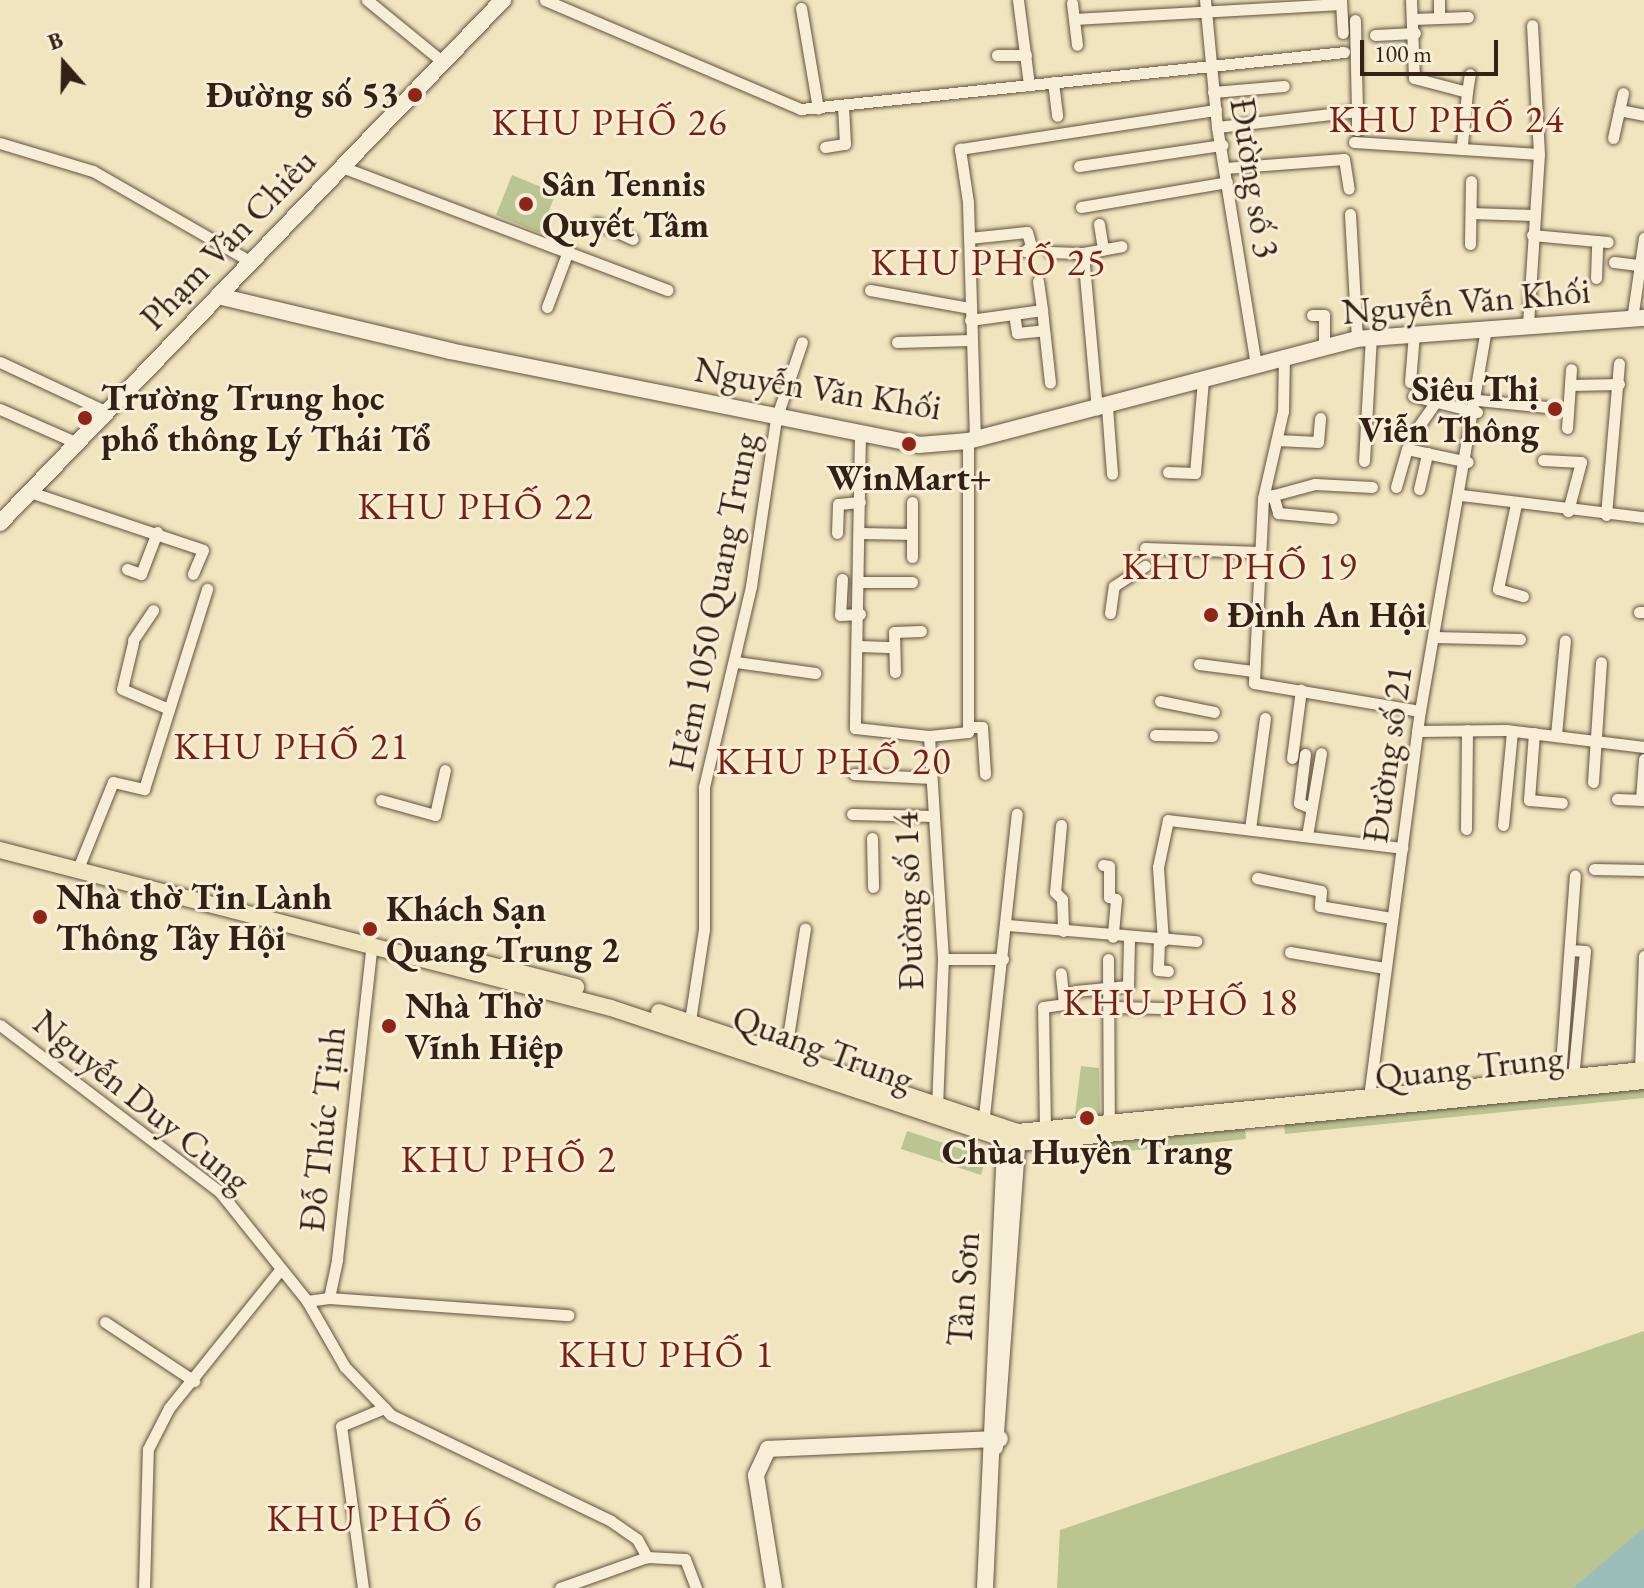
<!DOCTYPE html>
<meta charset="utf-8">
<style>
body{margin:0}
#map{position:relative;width:1644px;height:1588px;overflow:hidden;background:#f1e5c0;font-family:"EB Garamond",serif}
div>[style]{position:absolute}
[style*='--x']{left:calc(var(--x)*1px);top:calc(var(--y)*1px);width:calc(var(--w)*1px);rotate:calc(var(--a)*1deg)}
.green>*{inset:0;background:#bac592}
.water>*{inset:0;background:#9bbeb8}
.roads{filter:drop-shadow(0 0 2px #62523f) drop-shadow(0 0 2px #62523f)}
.street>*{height:11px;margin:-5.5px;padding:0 5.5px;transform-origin:5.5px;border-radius:5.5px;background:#f6eed6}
.secondary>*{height:16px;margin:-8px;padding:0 8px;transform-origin:8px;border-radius:8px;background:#f6eed6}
.primary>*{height:16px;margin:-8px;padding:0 8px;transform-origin:8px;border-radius:8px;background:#f1e5c0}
.dots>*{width:22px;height:22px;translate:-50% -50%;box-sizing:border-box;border:4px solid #f6eed6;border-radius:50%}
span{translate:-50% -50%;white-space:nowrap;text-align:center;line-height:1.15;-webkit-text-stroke:6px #f6eed6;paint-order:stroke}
.poi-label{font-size:36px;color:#322114;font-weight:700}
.right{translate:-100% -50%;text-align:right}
.left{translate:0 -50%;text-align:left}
.street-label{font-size:36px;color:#322114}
.neighbourhood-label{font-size:38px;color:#7a1f14;letter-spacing:2px}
.north{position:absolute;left:24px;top:24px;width:80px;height:80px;-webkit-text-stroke:6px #f6eed6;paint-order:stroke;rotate:340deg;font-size:22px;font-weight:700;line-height:32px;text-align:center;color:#322114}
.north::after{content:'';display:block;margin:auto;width:28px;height:36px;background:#322114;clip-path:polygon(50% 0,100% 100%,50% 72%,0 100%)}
.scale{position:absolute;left:1360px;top:40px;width:138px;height:36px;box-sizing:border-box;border:4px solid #322114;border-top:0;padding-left:10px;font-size:24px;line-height:28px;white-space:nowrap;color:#322114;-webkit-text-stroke:6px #f6eed6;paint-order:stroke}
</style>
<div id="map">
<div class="green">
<div style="clip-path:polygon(512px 175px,556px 193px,540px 233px,496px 215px)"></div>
<div style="clip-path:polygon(1081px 1066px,1099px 1068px,1100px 1115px,1075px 1114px)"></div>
<div style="clip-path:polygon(1644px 1086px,1644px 1098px,1285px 1134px,1284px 1122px)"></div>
<div style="clip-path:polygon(1245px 1127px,1246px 1139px,1049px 1159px,1048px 1146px)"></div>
<div style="clip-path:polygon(907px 1131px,986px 1157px,981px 1175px,901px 1149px)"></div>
<div style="clip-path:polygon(1644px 1331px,1644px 1588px,1057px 1588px,1060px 1530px)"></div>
</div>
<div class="water">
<div style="clip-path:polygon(1644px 1528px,1644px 1588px,1573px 1588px,1591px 1573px)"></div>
</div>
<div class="roads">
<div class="street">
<div style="--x:367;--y:0;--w:98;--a:39.2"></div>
<div style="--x:545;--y:0;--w:278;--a:23.1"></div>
<div style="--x:801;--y:109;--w:546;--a:-5.99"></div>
<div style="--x:1018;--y:0;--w:86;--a:82.6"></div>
<div style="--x:1205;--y:0;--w:128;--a:84.6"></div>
<div style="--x:1217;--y:127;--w:240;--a:80.7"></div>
<div style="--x:1341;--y:0;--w:33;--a:87"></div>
<div style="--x:1411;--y:0;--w:78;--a:87.8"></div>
<div style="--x:1414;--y:78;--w:55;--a:14.8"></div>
<div style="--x:1467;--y:92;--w:52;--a:95.5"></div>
<div style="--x:1439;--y:0;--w:18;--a:90"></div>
<div style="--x:1072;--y:3;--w:42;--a:83.2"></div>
<div style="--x:801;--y:8;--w:102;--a:80.4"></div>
<div style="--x:1074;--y:19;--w:267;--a:-3.2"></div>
<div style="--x:1413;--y:19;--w:55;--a:-2.1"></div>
<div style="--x:1375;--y:35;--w:40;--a:-2.9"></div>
<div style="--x:997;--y:55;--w:29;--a:0"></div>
<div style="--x:1053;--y:82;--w:34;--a:83"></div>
<div style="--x:1213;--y:92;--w:71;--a:-4.8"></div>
<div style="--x:1467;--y:92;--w:18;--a:-81"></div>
<div style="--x:1619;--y:110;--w:25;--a:11"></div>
<div style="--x:1217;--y:127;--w:141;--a:-6.5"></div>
<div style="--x:1357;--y:111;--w:91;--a:-91.3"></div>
<div style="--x:1357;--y:130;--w:19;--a:-90"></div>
<div style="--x:1613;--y:138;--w:46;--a:-77.5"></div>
<div style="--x:1354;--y:142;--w:185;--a:3.7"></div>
<div style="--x:0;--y:143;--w:97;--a:16.8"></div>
<div style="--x:93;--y:171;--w:182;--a:29.9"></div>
<div style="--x:825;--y:147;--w:20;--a:-9"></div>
<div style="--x:845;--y:144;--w:36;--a:-93"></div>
<div style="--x:1079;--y:166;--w:145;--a:-8.4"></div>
<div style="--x:342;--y:167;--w:348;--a:20.7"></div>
<div style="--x:1225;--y:168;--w:119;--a:-4.3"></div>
<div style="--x:1344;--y:159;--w:30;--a:81"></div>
<div style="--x:1081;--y:207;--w:148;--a:-9.7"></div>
<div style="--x:1471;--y:213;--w:62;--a:1.8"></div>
<div style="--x:1350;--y:214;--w:125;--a:86.8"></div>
<div style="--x:597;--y:223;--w:39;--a:24"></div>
<div style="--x:1099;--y:224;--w:26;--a:81"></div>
<div style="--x:1532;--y:235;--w:76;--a:5.3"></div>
<div style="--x:969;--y:238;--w:58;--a:-5.9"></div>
<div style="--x:1027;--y:232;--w:15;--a:74"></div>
<div style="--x:1031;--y:246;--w:8;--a:140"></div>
<div style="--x:1470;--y:244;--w:63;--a:-89.1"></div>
<div style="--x:1050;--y:252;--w:33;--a:2"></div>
<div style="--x:1083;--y:253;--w:157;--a:84.9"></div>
<div style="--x:1083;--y:253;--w:39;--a:-10"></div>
<div style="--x:1614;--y:262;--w:26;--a:7"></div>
<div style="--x:1596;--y:278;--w:37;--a:-88"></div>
<div style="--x:1038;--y:281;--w:29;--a:82"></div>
<div style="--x:870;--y:290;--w:102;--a:10.2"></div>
<div style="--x:547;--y:307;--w:60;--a:-69.4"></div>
<div style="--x:1014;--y:314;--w:19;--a:81"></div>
<div style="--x:1017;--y:333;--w:27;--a:-6"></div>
<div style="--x:1312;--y:315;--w:12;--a:0"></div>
<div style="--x:1324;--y:315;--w:31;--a:90"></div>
<div style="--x:1632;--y:319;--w:82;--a:-81.6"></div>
<div style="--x:970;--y:320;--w:73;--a:-7.9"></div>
<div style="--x:1042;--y:310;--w:73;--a:83.7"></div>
<div style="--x:1528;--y:324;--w:170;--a:-86.3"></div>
<div style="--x:1539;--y:154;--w:129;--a:-93.1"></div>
<div style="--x:897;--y:342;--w:74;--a:-1.5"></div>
<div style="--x:1284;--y:355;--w:56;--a:91"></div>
<div style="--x:1283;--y:411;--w:89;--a:102.9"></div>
<div style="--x:1263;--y:498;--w:185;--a:92.8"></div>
<div style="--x:1254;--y:683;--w:168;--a:9.6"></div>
<div style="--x:0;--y:362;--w:118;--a:25"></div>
<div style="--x:1410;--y:382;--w:49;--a:-85.3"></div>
<div style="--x:1570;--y:385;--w:49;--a:-1.2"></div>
<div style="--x:1413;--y:396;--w:66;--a:14"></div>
<div style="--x:1478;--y:400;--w:69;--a:5.8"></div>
<div style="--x:1107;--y:407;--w:67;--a:85.7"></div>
<div style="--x:0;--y:409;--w:84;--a:23.8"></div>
<div style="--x:1567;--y:428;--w:59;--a:-86.1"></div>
<div style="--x:1416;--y:430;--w:35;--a:-55"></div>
<div style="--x:860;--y:433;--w:295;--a:91"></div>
<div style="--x:855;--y:728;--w:74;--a:6.2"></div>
<div style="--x:975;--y:439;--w:237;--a:-91.7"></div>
<div style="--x:968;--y:202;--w:54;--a:-98.6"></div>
<div style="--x:960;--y:149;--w:259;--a:-8.7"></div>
<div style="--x:1277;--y:440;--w:41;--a:2.8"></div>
<div style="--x:1318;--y:442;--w:24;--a:-85"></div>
<div style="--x:1543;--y:460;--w:38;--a:3"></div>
<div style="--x:1581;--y:462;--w:51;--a:104.9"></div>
<div style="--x:1364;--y:461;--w:124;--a:-86.8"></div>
<div style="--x:1168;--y:472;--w:27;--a:2"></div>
<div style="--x:1195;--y:473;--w:94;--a:-85.1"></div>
<div style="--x:1396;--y:487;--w:40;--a:-74"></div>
<div style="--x:1407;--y:449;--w:62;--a:12"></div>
<div style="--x:1419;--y:489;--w:37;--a:-77"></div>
<div style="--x:30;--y:492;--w:182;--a:18.5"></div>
<div style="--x:203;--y:550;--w:26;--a:113"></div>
<div style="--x:1273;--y:495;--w:19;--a:74"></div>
<div style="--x:1278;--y:513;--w:54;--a:5.3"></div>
<div style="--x:1461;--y:495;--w:184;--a:6.9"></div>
<div style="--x:1263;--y:498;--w:54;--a:-15.1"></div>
<div style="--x:1315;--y:484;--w:57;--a:3"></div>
<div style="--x:1516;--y:504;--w:87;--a:102"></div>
<div style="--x:1498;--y:589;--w:26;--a:16"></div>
<div style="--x:1606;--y:515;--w:152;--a:-85.1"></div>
<div style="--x:837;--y:533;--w:29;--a:-88"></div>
<div style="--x:838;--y:504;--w:22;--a:-5"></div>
<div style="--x:860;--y:533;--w:52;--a:1.1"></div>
<div style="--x:1145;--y:548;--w:114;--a:2"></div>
<div style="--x:912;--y:557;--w:55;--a:-90"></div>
<div style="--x:127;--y:569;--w:15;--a:20"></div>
<div style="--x:141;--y:574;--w:45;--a:-69.1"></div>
<div style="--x:842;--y:579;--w:36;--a:93"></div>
<div style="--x:840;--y:615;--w:20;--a:-3"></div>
<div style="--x:860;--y:582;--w:52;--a:0"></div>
<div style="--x:1639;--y:612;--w:5;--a:0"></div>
<div style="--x:1110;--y:613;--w:27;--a:-82"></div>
<div style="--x:1114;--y:586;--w:37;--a:-33"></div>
<div style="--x:1433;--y:637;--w:87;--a:1.3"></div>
<div style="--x:133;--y:640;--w:36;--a:-56"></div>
<div style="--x:133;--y:643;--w:47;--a:103.4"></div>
<div style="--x:122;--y:689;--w:51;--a:23.1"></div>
<div style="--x:859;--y:646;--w:35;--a:2"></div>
<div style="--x:736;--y:662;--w:80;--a:7.9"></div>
<div style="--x:1199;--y:664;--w:54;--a:7.4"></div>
<div style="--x:895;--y:672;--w:40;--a:-91.4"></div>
<div style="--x:894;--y:632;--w:27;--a:-2"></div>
<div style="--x:1160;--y:701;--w:55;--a:11.5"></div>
<div style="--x:968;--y:727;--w:14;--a:0"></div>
<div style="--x:982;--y:727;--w:47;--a:86.3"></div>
<div style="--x:1417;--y:731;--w:89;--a:-0.6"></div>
<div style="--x:1506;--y:730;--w:139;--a:7"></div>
<div style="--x:1534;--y:733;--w:67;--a:94.3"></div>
<div style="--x:1529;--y:800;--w:33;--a:5"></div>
<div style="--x:1155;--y:735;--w:57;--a:1"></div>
<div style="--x:1556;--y:735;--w:95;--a:-84.6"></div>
<div style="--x:1305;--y:754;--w:49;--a:97"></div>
<div style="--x:1299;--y:803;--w:11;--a:22"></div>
<div style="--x:1292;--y:758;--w:69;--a:-82.5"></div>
<div style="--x:854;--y:774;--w:77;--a:3"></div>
<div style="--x:1593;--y:782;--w:120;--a:-86.2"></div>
<div style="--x:1617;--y:799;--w:27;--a:2"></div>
<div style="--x:381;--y:800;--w:56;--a:15.5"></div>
<div style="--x:435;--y:815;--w:46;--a:-77.5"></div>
<div style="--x:1641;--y:800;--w:41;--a:-85.8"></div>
<div style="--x:852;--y:814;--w:81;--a:1.4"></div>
<div style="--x:1061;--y:825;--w:67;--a:95.1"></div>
<div style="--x:1055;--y:892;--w:10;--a:45"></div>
<div style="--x:1062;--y:899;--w:32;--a:88"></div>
<div style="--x:1503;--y:825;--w:94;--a:-84.5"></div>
<div style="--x:1250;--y:829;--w:112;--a:-82.3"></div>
<div style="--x:1466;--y:829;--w:99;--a:-89.4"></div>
<div style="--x:1307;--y:836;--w:84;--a:-80.4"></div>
<div style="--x:872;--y:838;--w:49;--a:88.8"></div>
<div style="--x:1103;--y:865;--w:6;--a:9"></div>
<div style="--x:1109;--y:866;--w:31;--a:90"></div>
<div style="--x:1109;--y:897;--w:7;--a:16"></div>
<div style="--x:1116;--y:899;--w:38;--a:95"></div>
<div style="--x:1594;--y:869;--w:50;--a:1.1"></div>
<div style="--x:77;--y:871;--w:96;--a:-68"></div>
<div style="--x:113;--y:782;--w:32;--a:13"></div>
<div style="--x:144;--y:789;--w:210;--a:-72.5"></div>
<div style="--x:1257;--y:878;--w:65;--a:11.5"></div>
<div style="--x:1321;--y:891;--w:15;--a:94"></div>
<div style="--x:1320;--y:906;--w:73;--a:9.5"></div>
<div style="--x:1008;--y:925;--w:189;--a:4.9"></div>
<div style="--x:1159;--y:941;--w:29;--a:92"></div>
<div style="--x:1158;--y:970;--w:10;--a:6"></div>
<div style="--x:1163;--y:941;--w:74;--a:-93.9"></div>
<div style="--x:1158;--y:867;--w:48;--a:-78"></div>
<div style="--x:1168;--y:820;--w:236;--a:6.8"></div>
<div style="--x:1570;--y:950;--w:15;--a:4"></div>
<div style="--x:1585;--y:951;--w:127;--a:95.4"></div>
<div style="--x:1290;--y:952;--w:96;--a:9.6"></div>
<div style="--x:943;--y:959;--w:60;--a:0"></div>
<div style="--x:1108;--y:959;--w:164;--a:89.7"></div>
<div style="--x:1075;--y:991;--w:53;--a:-5.4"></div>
<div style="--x:1128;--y:986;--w:47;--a:-88.8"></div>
<div style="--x:1111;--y:1007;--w:52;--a:1.1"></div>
<div style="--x:0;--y:1025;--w:275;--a:37.2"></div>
<div style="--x:219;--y:1191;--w:141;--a:51.3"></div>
<div style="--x:307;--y:1301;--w:76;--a:60.1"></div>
<div style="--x:345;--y:1367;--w:66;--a:46.2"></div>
<div style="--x:391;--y:1415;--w:244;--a:25.7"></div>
<div style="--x:611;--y:1521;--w:32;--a:35"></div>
<div style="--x:637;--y:1539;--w:21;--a:61"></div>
<div style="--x:647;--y:1557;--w:38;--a:3"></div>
<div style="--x:685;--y:1559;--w:31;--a:69"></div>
<div style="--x:689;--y:1027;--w:99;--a:-81.3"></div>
<div style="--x:704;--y:929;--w:142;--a:-90"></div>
<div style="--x:704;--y:787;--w:206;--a:-76.8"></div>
<div style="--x:751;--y:586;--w:169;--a:-81.5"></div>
<div style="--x:776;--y:419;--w:81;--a:-71.3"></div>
<div style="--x:785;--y:1056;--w:129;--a:-81.1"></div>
<div style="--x:1640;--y:1070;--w:114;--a:-88"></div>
<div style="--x:1560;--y:1078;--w:203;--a:-85.8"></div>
<div style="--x:1369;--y:1097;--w:389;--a:-82.5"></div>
<div style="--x:1420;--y:711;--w:390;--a:-80.2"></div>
<div style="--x:937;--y:1107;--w:148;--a:-87.7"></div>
<div style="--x:943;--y:959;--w:223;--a:-93.6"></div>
<div style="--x:929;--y:736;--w:39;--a:-6"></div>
<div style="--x:968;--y:732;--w:291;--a:-90"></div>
<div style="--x:983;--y:1125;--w:313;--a:-83.8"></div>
<div style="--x:1045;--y:1129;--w:122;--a:-90.9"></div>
<div style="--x:1043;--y:1007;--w:21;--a:-8"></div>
<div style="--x:1064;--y:1004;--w:31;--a:-96"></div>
<div style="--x:329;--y:1298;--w:240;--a:4.1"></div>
<div style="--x:307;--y:1301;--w:22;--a:-8"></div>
<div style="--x:329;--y:1298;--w:40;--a:-78"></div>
<div style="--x:337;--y:1259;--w:317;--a:-83.7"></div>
<div style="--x:105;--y:1322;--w:107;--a:33.5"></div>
<div style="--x:144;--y:1588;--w:139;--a:-88.4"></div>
<div style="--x:148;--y:1449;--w:46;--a:-62.9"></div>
<div style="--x:169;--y:1408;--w:177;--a:-51.2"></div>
<div style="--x:363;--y:1588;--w:163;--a:-97.7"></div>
<div style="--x:341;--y:1426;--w:47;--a:-22.7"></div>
<div style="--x:560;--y:1588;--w:92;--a:-19.6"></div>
</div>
<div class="secondary">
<div style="--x:218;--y:296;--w:238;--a:13.3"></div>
<div style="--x:450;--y:351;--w:478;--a:11.3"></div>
<div style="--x:919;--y:445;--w:49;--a:-4.7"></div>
<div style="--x:968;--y:441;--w:402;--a:-14.7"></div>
<div style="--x:1357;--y:339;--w:288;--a:-4.2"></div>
<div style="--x:0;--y:523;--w:726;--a:-46.12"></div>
<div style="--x:995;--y:1447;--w:316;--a:-85.8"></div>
<div style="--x:774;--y:1588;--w:114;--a:-99.1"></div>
<div style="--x:756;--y:1475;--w:29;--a:-65"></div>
<div style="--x:768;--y:1449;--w:232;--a:-2.5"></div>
<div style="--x:985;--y:1588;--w:458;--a:-87.4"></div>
</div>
<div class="primary">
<div style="--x:0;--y:850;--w:631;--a:14.5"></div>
<div style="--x:611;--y:1008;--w:428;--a:18.4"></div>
<div style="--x:1017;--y:1143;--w:630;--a:-5.65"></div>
<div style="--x:459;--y:957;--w:121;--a:14.4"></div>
<div style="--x:659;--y:1012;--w:379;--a:18.5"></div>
<div style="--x:1018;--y:1132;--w:629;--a:-5.66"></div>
</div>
</div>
<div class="dots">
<div style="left:415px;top:95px;background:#8f2418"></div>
<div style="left:526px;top:204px;background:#8f2418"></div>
<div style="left:1555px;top:409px;background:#8f2418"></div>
<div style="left:85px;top:418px;background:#8f2418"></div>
<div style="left:909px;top:444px;background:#8f2418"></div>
<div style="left:1211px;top:615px;background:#8f2418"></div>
<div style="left:40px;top:917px;background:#8f2418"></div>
<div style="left:370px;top:929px;background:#8f2418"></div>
<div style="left:389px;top:1026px;background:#8f2418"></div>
<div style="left:1087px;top:1118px;background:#8f2418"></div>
</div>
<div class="poi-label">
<span class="right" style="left:399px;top:95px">Đường số 53</span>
<span class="left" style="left:542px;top:204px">Sân Tennis<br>Quyết Tâm</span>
<span class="right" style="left:1539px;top:409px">Siêu Thị<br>Viễn Thông</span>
<span class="left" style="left:101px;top:418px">Trường Trung học<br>phổ thông Lý Thái Tổ</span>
<span style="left:909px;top:478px">WinMart+</span>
<span class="left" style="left:1227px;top:615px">Đình An Hội</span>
<span class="left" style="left:56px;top:917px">Nhà thờ Tin Lành<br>Thông Tây Hội</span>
<span class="left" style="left:386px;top:929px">Khách Sạn<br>Quang Trung 2</span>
<span class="left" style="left:405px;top:1026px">Nhà Thờ<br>Vĩnh Hiệp</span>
<span style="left:1087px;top:1152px">Chùa Huyền Trang</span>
</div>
<div class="street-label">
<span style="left:1255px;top:178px;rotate:81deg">Đường số 3</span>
<span style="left:228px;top:239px;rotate:-46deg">Phạm Văn Chiêu</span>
<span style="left:1466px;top:301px;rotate:-5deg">Nguyễn Văn Khối</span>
<span style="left:818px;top:388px;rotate:9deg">Nguyễn Văn Khối</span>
<span style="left:713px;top:602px;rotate:-79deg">Hẻm 1050 Quang Trung</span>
<span style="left:1387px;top:754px;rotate:-82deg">Đường số 21</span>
<span style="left:908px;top:901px;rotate:-92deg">Đường số 14</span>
<span style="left:823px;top:1048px;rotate:20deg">Quang Trung</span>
<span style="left:1469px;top:1067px;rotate:-6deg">Quang Trung</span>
<span style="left:142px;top:1101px;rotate:39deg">Nguyễn Duy Cung</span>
<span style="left:322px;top:1129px;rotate:-84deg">Đỗ Thúc Tịnh</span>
<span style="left:963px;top:1289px;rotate:-86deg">Tân Sơn</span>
</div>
<div class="neighbourhood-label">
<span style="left:1447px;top:119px">KHU PHỐ 24</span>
<span style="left:610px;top:122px">KHU PHỐ 26</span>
<span style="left:989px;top:262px">KHU PHỐ 25</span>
<span style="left:476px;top:506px">KHU PHỐ 22</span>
<span style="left:1240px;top:566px">KHU PHỐ 19</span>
<span style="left:292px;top:746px">KHU PHỐ 21</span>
<span style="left:834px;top:761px">KHU PHỐ 20</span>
<span style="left:1181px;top:1002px">KHU PHỐ 18</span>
<span style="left:509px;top:1159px">KHU PHỐ 2</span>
<span style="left:667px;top:1354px">KHU PHỐ 1</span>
<span style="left:375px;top:1518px">KHU PHỐ 6</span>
</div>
<div class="north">B</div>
<div class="scale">100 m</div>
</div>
